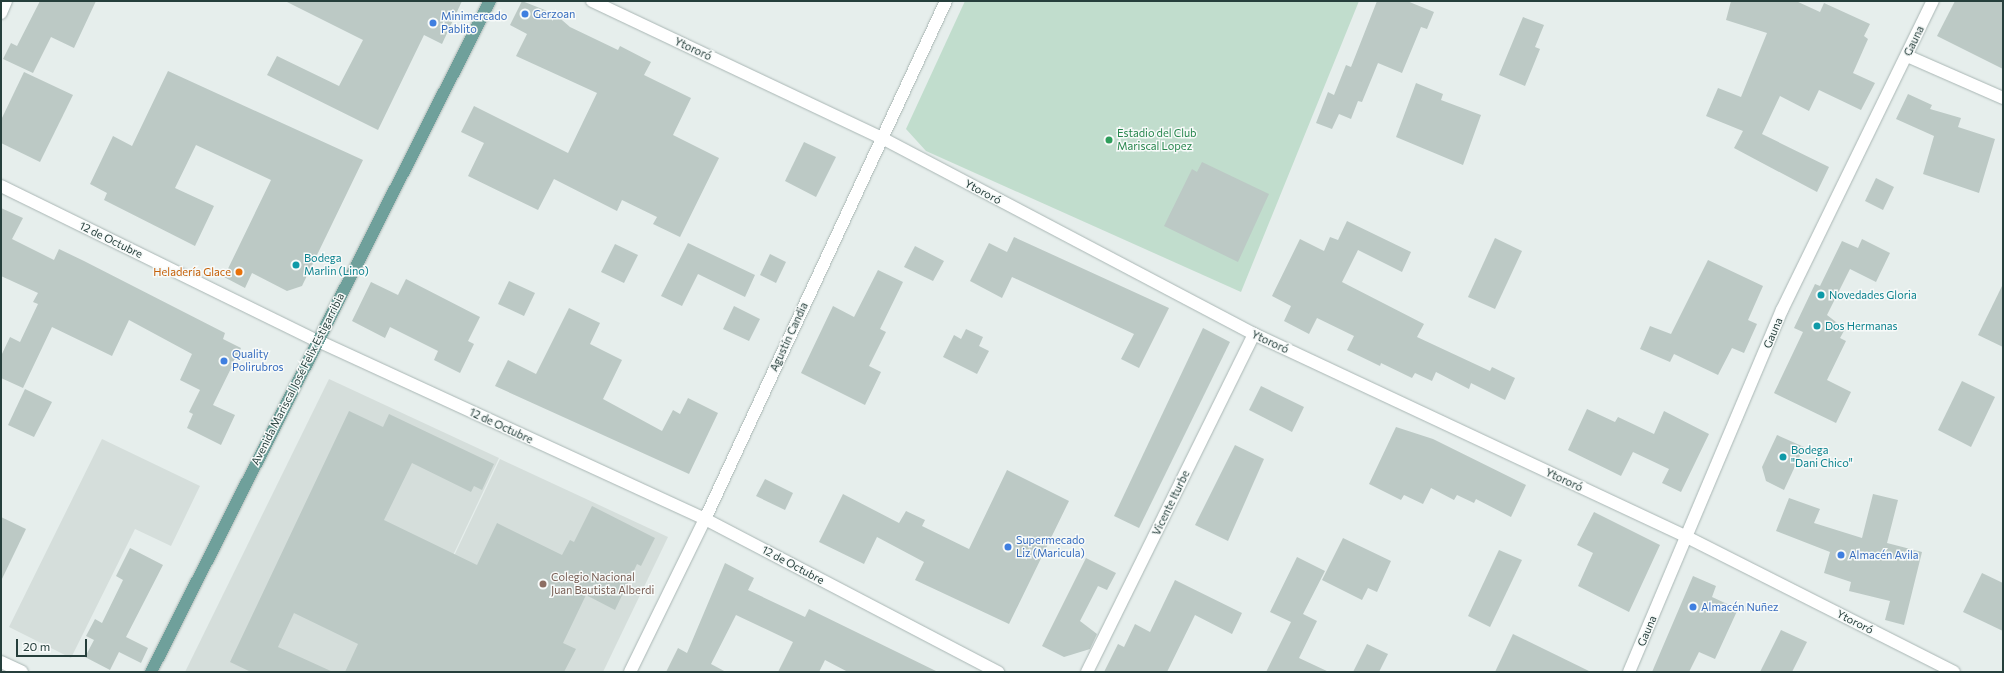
<!DOCTYPE html>
<meta charset="utf-8">
<style>
body{margin:0}
#map{position:relative;width:2004px;height:673px;overflow:hidden;background:#e6eeec;font-family:Commissioner,sans-serif}
div>[style]{position:absolute}
[style*='--x']{left:calc(var(--x)*1px);top:calc(var(--y)*1px);width:calc(var(--w)*1px);rotate:calc(var(--a)*1deg)}
.built>*{inset:0;background:#d5dedb}
.green>*{inset:0;background:#c1ddcd}
.building>*{inset:0;background:#bcc9c5}
.roads{filter:drop-shadow(0 0 1px #a9b6b4) drop-shadow(0 0 1px #a9b6b4)}
.minor>*{height:12px;margin:-6px;padding:0 6px;transform-origin:6px;border-radius:6px;background:#fff}
.major>*{height:12px;margin:-6px;padding:0 6px;transform-origin:6px;border-radius:6px;background:#6fa09b}
.dots>*{width:11px;height:11px;translate:-50% -50%;box-sizing:border-box;border:2px solid #f7faf9;border-radius:50%}
span{translate:-50% -50%;white-space:nowrap;text-align:center;line-height:1.15;-webkit-text-stroke:3px #f7faf9;paint-order:stroke}
.shop-label{font-size:11px;color:#366cbe}
.left{translate:0 -50%;text-align:left}
.street-label{font-size:11px;color:#263f3c}
.leisure-label{font-size:11px;color:#27864d}
.culture-label{font-size:11px;color:#0d838f}
.food-label{font-size:11px;color:#c56008}
.right{translate:-100% -50%;text-align:right}
.education-label{font-size:11px;color:#785e54}
.frame{position:absolute;inset:0;border:2px solid #263f3c;pointer-events:none}
.scale{position:absolute;left:16px;top:639px;width:71px;height:18px;box-sizing:border-box;border:2px solid #263f3c;border-top:0;padding-left:5px;font-size:12px;line-height:14px;white-space:nowrap;color:#263f3c;-webkit-text-stroke:3px #f7faf9;paint-order:stroke}
</style>
<div id="map">
<div class="built">
<div style="clip-path:polygon(329px 379px,499px 458px,398px 672px,185px 672px)"></div>
<div style="clip-path:polygon(102px 439px,200px 486px,171px 546px,135px 529px,71px 658px,9px 627px)"></div>
<div style="clip-path:polygon(500px 459px,668px 537px,603px 672px,399px 672px)"></div>
</div>
<div class="green">
<div style="clip-path:polygon(965px 1px,1359px 1px,1241px 292px,926px 151px,906px 129px)"></div>
</div>
<div class="building">
<div style="clip-path:polygon(40px 1px,96px 1px,74px 48px,51px 37px,33px 73px,3px 59px,11px 43px,17px 46px)"></div>
<div style="clip-path:polygon(285px 1px,462px 1px,442px 44px,424px 35px,378px 130px,267px 75px,277px 56px,339px 86px,363px 40px)"></div>
<div style="clip-path:polygon(522px 1px,555px 14px,570px 27px,618px 50px,620px 46px,651px 62px,644px 75px,691px 98px,673px 135px,719px 158px,680px 237px,653px 224px,657px 217px,622px 200px,617px 211px,554px 179px,538px 210px,468px 176px,484px 143px,461px 132px,474px 106px,568px 153px,597px 93px,516px 56px,527px 34px,510px 25px)"></div>
<div style="clip-path:polygon(1377px 1px,1407px 1px,1434px 12px,1427px 29px,1421px 27px,1402px 73px,1378px 63px,1362px 102px,1358px 101px,1351px 119px,1339px 114px,1332px 129px,1316px 123px,1328px 92px,1334px 95px,1346px 65px,1351px 67px)"></div>
<div style="clip-path:polygon(1731px 1px,1796px 1px,1820px 12px,1824px 3px,1870px 24px,1864px 36px,1868px 39px,1853px 73px,1875px 83px,1861px 110px,1819px 90px,1809px 111px,1780px 96px,1762px 134px,1829px 167px,1817px 192px,1734px 148px,1743px 131px,1706px 116px,1718px 88px,1741px 97px,1767px 33px,1726px 20px)"></div>
<div style="clip-path:polygon(1955px 1px,2003px 1px,2003px 69px,1937px 36px)"></div>
<div style="clip-path:polygon(1523px 17px,1544px 25px,1535px 47px,1540px 49px,1525px 86px,1499px 75px)"></div>
<div style="clip-path:polygon(168px 71px,363px 160px,302px 286px,287px 291px,252px 273px,245px 288px,224px 277px,271px 180px,196px 145px,175px 188px,214px 206px,195px 246px,104px 200px,107px 193px,90px 184px,113px 136px,132px 146px)"></div>
<div style="clip-path:polygon(24px 72px,73px 95px,40px 162px,1px 143px,1px 120px)"></div>
<div style="clip-path:polygon(1416px 83px,1443px 94px,1441px 100px,1481px 115px,1463px 165px,1396px 137px)"></div>
<div style="clip-path:polygon(1908px 94px,1932px 105px,1930px 109px,1961px 118px,1958px 127px,1995px 139px,1979px 193px,1923px 174px,1934px 136px,1896px 119px)"></div>
<div style="clip-path:polygon(804px 142px,836px 157px,816px 197px,785px 181px)"></div>
<div style="clip-path:polygon(1202px 162px,1269px 194px,1238px 262px,1164px 226px,1192px 169px,1197px 172px)"></div>
<div style="clip-path:polygon(1876px 178px,1894px 187px,1883px 210px,1865px 201px)"></div>
<div style="clip-path:polygon(1px 208px,23px 218px,12px 239px,54px 260px,59px 249px,84px 261px,225px 333px,223px 339px,241px 348px,213px 405px,235px 415px,221px 445px,187px 428px,193px 414px,189px 412px,200px 390px,180px 380px,192px 354px,129px 320px,112px 356px,52px 327px,23px 388px,1px 378px,1px 356px,10px 337px,20px 342px,38px 304px,33px 302px,38px 293px,1px 276px)"></div>
<div style="clip-path:polygon(1347px 221px,1411px 252px,1402px 272px,1358px 250px,1342px 282px,1424px 324px,1417px 337px,1490px 371px,1492px 367px,1515px 378px,1505px 400px,1471px 383px,1469px 389px,1436px 372px,1432px 381px,1415px 373px,1412px 378px,1381px 363px,1380px 366px,1347px 350px,1354px 336px,1317px 318px,1309px 334px,1284px 321px,1291px 306px,1272px 296px,1300px 239px,1324px 251px,1330px 237px,1338px 240px)"></div>
<div style="clip-path:polygon(1014px 237px,1169px 308px,1139px 368px,1121px 359px,1134px 334px,1012px 277px,1002px 298px,970px 281px,989px 243px,1007px 252px)"></div>
<div style="clip-path:polygon(1495px 238px,1522px 251px,1495px 309px,1468px 297px)"></div>
<div style="clip-path:polygon(1862px 239px,1890px 253px,1876px 282px,1850px 269px,1827px 315px,1845px 329px,1840px 338px,1846px 341px,1827px 380px,1851px 392px,1836px 423px,1774px 393px,1803px 332px,1794px 328px,1815px 284px,1820px 286px,1842px 241px,1858px 248px)"></div>
<div style="clip-path:polygon(688px 243px,755px 275px,745px 297px,698px 274px,682px 306px,661px 296px)"></div>
<div style="clip-path:polygon(615px 244px,638px 255px,624px 283px,601px 272px)"></div>
<div style="clip-path:polygon(915px 246px,944px 261px,933px 281px,904px 267px)"></div>
<div style="clip-path:polygon(770px 254px,786px 262px,776px 283px,760px 275px)"></div>
<div style="clip-path:polygon(1708px 260px,1763px 286px,1748px 320px,1757px 324px,1744px 353px,1732px 348px,1718px 375px,1674px 354px,1670px 362px,1640px 349px,1650px 326px,1671px 334px)"></div>
<div style="clip-path:polygon(878px 270px,903px 282px,880px 329px,886px 332px,869px 366px,881px 372px,865px 405px,801px 373px,833px 306px,854px 317px)"></div>
<div style="clip-path:polygon(406px 279px,480px 317px,468px 341px,474px 344px,460px 373px,434px 360px,438px 351px,390px 327px,385px 338px,352px 321px,371px 282px,398px 295px)"></div>
<div style="clip-path:polygon(509px 281px,535px 293px,524px 316px,498px 304px)"></div>
<div style="clip-path:polygon(2003px 284px,2003px 347px,1978px 335px)"></div>
<div style="clip-path:polygon(734px 306px,760px 319px,749px 341px,723px 329px)"></div>
<div style="clip-path:polygon(569px 308px,600px 323px,590px 344px,622px 360px,603px 399px,662px 431px,673px 410px,680px 414px,688px 398px,718px 413px,689px 474px,495px 386px,508px 360px,536px 374px)"></div>
<div style="clip-path:polygon(1203px 328px,1230px 342px,1139px 528px,1114px 516px)"></div>
<div style="clip-path:polygon(966px 329px,983px 337px,979px 346px,989px 351px,977px 374px,943px 357px,954px 335px,961px 339px)"></div>
<div style="clip-path:polygon(1962px 381px,1995px 397px,1971px 447px,1938px 430px)"></div>
<div style="clip-path:polygon(1261px 386px,1304px 407px,1292px 432px,1249px 410px)"></div>
<div style="clip-path:polygon(25px 389px,52px 402px,34px 437px,8px 425px)"></div>
<div style="clip-path:polygon(1587px 409px,1615px 422px,1618px 417px,1654px 434px,1664px 411px,1709px 434px,1681px 492px,1662px 483px,1669px 469px,1633px 452px,1621px 476px,1568px 450px)"></div>
<div style="clip-path:polygon(349px 411px,383px 427px,389px 414px,494px 464px,482px 490px,474px 486px,471px 492px,412px 463px,384px 520px,477px 565px,497px 523px,562px 555px,570px 540px,574px 542px,592px 506px,655px 538px,641px 566px,637px 564px,615px 610px,586px 595px,563px 643px,576px 649px,564px 672px,345px 672px,358px 644px,294px 613px,278px 647px,333px 672px,251px 672px,230px 662px)"></div>
<div style="clip-path:polygon(1396px 427px,1433px 439px,1526px 485px,1511px 517px,1476px 499px,1474px 503px,1457px 495px,1454px 500px,1431px 488px,1423px 504px,1404px 495px,1401px 500px,1369px 484px)"></div>
<div style="clip-path:polygon(1777px 435px,1804px 447px,1784px 490px,1766px 481px,1762px 467px)"></div>
<div style="clip-path:polygon(1235px 445px,1264px 459px,1228px 541px,1195px 525px)"></div>
<div style="clip-path:polygon(1007px 470px,1069px 501px,1009px 624px,915px 580px,924px 562px,877px 537px,864px 564px,819px 542px,843px 494px,899px 523px,906px 511px,925px 520px,922px 526px,969px 549px)"></div>
<div style="clip-path:polygon(765px 479px,793px 493px,785px 510px,756px 496px)"></div>
<div style="clip-path:polygon(1873px 494px,1898px 500px,1887px 543px,1922px 552px,1904px 625px,1885px 620px,1890px 601px,1849px 591px,1851px 582px,1824px 573px,1830px 552px,1776px 531px,1789px 498px,1820px 509px,1814px 523px,1862px 538px)"></div>
<div style="clip-path:polygon(1594px 512px,1660px 545px,1629px 612px,1578px 586px,1593px 553px,1577px 545px)"></div>
<div style="clip-path:polygon(1px 517px,26px 529px,1px 581px)"></div>
<div style="clip-path:polygon(1343px 538px,1391px 561px,1377px 592px,1368px 588px,1362px 600px,1322px 580px)"></div>
<div style="clip-path:polygon(130px 548px,163px 565px,126px 637px,148px 648px,141px 663px,119px 652px,110px 670px,85px 657px,94px 640px,86px 636px,95px 619px,102px 623px,123px 580px,116px 576px)"></div>
<div style="clip-path:polygon(1499px 550px,1522px 560px,1490px 627px,1468px 616px)"></div>
<div style="clip-path:polygon(1297px 557px,1325px 571px,1303px 614px,1317px 621px,1299px 658px,1329px 672px,1266px 672px,1291px 622px,1270px 612px)"></div>
<div style="clip-path:polygon(1086px 558px,1116px 573px,1107px 590px,1098px 586px,1080px 621px,1097px 634px,1090px 649px,1064px 657px,1042px 646px)"></div>
<div style="clip-path:polygon(725px 563px,754px 578px,748px 590px,805px 617px,809px 609px,938px 672px,848px 672px,825px 660px,819px 672px,778px 672px,793px 642px,736px 615px,711px 664px,726px 672px,666px 672px,678px 648px,687px 653px)"></div>
<div style="clip-path:polygon(1982px 573px,2003px 583px,2003px 631px,1963px 612px)"></div>
<div style="clip-path:polygon(1693px 576px,1716px 586px,1712px 597px,1738px 609px,1715px 659px,1699px 652px,1689px 672px,1652px 672px)"></div>
<div style="clip-path:polygon(1175px 580px,1242px 613px,1232px 634px,1195px 615px,1167px 672px,1104px 672px,1118px 644px,1124px 647px,1135px 624px,1150px 632px)"></div>
<div style="clip-path:polygon(1781px 630px,1807px 642px,1792px 672px,1760px 672px)"></div>
<div style="clip-path:polygon(1513px 634px,1591px 672px,1495px 672px)"></div>
<div style="clip-path:polygon(1367px 644px,1388px 654px,1379px 672px,1353px 672px)"></div>
</div>
<div class="roads">
<div class="minor">
<div style="--x:592;--y:1;--w:321;--a:25.3"></div>
<div style="--x:882;--y:138;--w:420;--a:27.8"></div>
<div style="--x:1254;--y:334;--w:478;--a:25.1"></div>
<div style="--x:1687;--y:537;--w:299;--a:26.8"></div>
<div style="--x:1;--y:13;--w:13;--a:-67"></div>
<div style="--x:1907;--y:56;--w:105;--a:23.6"></div>
<div style="--x:1;--y:186;--w:351;--a:26.1"></div>
<div style="--x:316;--y:340;--w:428;--a:24.7"></div>
<div style="--x:705;--y:519;--w:331;--a:27.6"></div>
<div style="--x:1;--y:662;--w:23;--a:25"></div>
<div style="--x:630;--y:672;--w:170;--a:-63.9"></div>
<div style="--x:705;--y:519;--w:571;--a:-65.05"></div>
<div style="--x:1087;--y:672;--w:377;--a:-63.7"></div>
<div style="--x:1629;--y:672;--w:393;--a:-67.1"></div>
<div style="--x:1782;--y:310;--w:344;--a:-64"></div>
</div>
<div class="major">
<div style="--x:151;--y:672;--w:752;--a:-63.2"></div>
</div>
</div>
<div class="dots">
<div style="left:525px;top:14px;background:#3f7fe0"></div>
<div style="left:433px;top:23px;background:#3f7fe0"></div>
<div style="left:1109px;top:140px;background:#2e9e5b"></div>
<div style="left:296px;top:265px;background:#0f9aa8"></div>
<div style="left:239px;top:272px;background:#e8710a"></div>
<div style="left:1821px;top:295px;background:#0f9aa8"></div>
<div style="left:1817px;top:326px;background:#0f9aa8"></div>
<div style="left:224px;top:361px;background:#3f7fe0"></div>
<div style="left:1783px;top:457px;background:#0f9aa8"></div>
<div style="left:1008px;top:547px;background:#3f7fe0"></div>
<div style="left:1841px;top:555px;background:#3f7fe0"></div>
<div style="left:543px;top:584px;background:#8d6e63"></div>
<div style="left:1693px;top:607px;background:#3f7fe0"></div>
</div>
<div class="shop-label">
<span class="left" style="left:533px;top:14px">Gerzoan</span>
<span class="left" style="left:441px;top:23px">Minimercado<br>Pablito</span>
<span class="left" style="left:232px;top:361px">Quality<br>Polirubros</span>
<span class="left" style="left:1016px;top:547px">Supermecado<br>Liz (Maricula)</span>
<span class="left" style="left:1849px;top:555px">Almacén Avila</span>
<span class="left" style="left:1701px;top:607px">Almacén Nuñez</span>
</div>
<div class="street-label">
<span style="left:1914px;top:41px;rotate:-64deg">Gauna</span>
<span style="left:693px;top:49px;rotate:25deg">Ytororó</span>
<span style="left:983px;top:192px;rotate:28deg">Ytororó</span>
<span style="left:111px;top:240px;rotate:26deg">12 de Octubre</span>
<span style="left:1773px;top:333px;rotate:-67deg">Gauna</span>
<span style="left:789px;top:337px;rotate:-65deg">Agustín Candia</span>
<span style="left:1270px;top:342px;rotate:25deg">Ytororó</span>
<span style="left:298px;top:379px;rotate:-63deg">Avenida Mariscal José Felix Estigarribia</span>
<span style="left:501px;top:426px;rotate:25deg">12 de Octubre</span>
<span style="left:1564px;top:480px;rotate:25deg">Ytororó</span>
<span style="left:1171px;top:503px;rotate:-64deg">Vicente Iturbe</span>
<span style="left:793px;top:565px;rotate:28deg">12 de Octubre</span>
<span style="left:1855px;top:622px;rotate:27deg">Ytororó</span>
<span style="left:1647px;top:631px;rotate:-67deg">Gauna</span>
</div>
<div class="leisure-label">
<span class="left" style="left:1117px;top:140px">Estadio del Club<br>Mariscal Lopez</span>
</div>
<div class="culture-label">
<span class="left" style="left:304px;top:265px">Bodega<br>Marlin (Lino)</span>
<span class="left" style="left:1829px;top:295px">Novedades Gloria</span>
<span class="left" style="left:1825px;top:326px">Dos Hermanas</span>
<span class="left" style="left:1791px;top:457px">Bodega<br>"Dani Chico"</span>
</div>
<div class="food-label">
<span class="right" style="left:231px;top:272px">Heladería Glace</span>
</div>
<div class="education-label">
<span class="left" style="left:551px;top:584px">Colegio Nacional<br>Juan Bautista Alberdi</span>
</div>
<div class="frame"></div>
<div class="scale">20 m</div>
</div>
